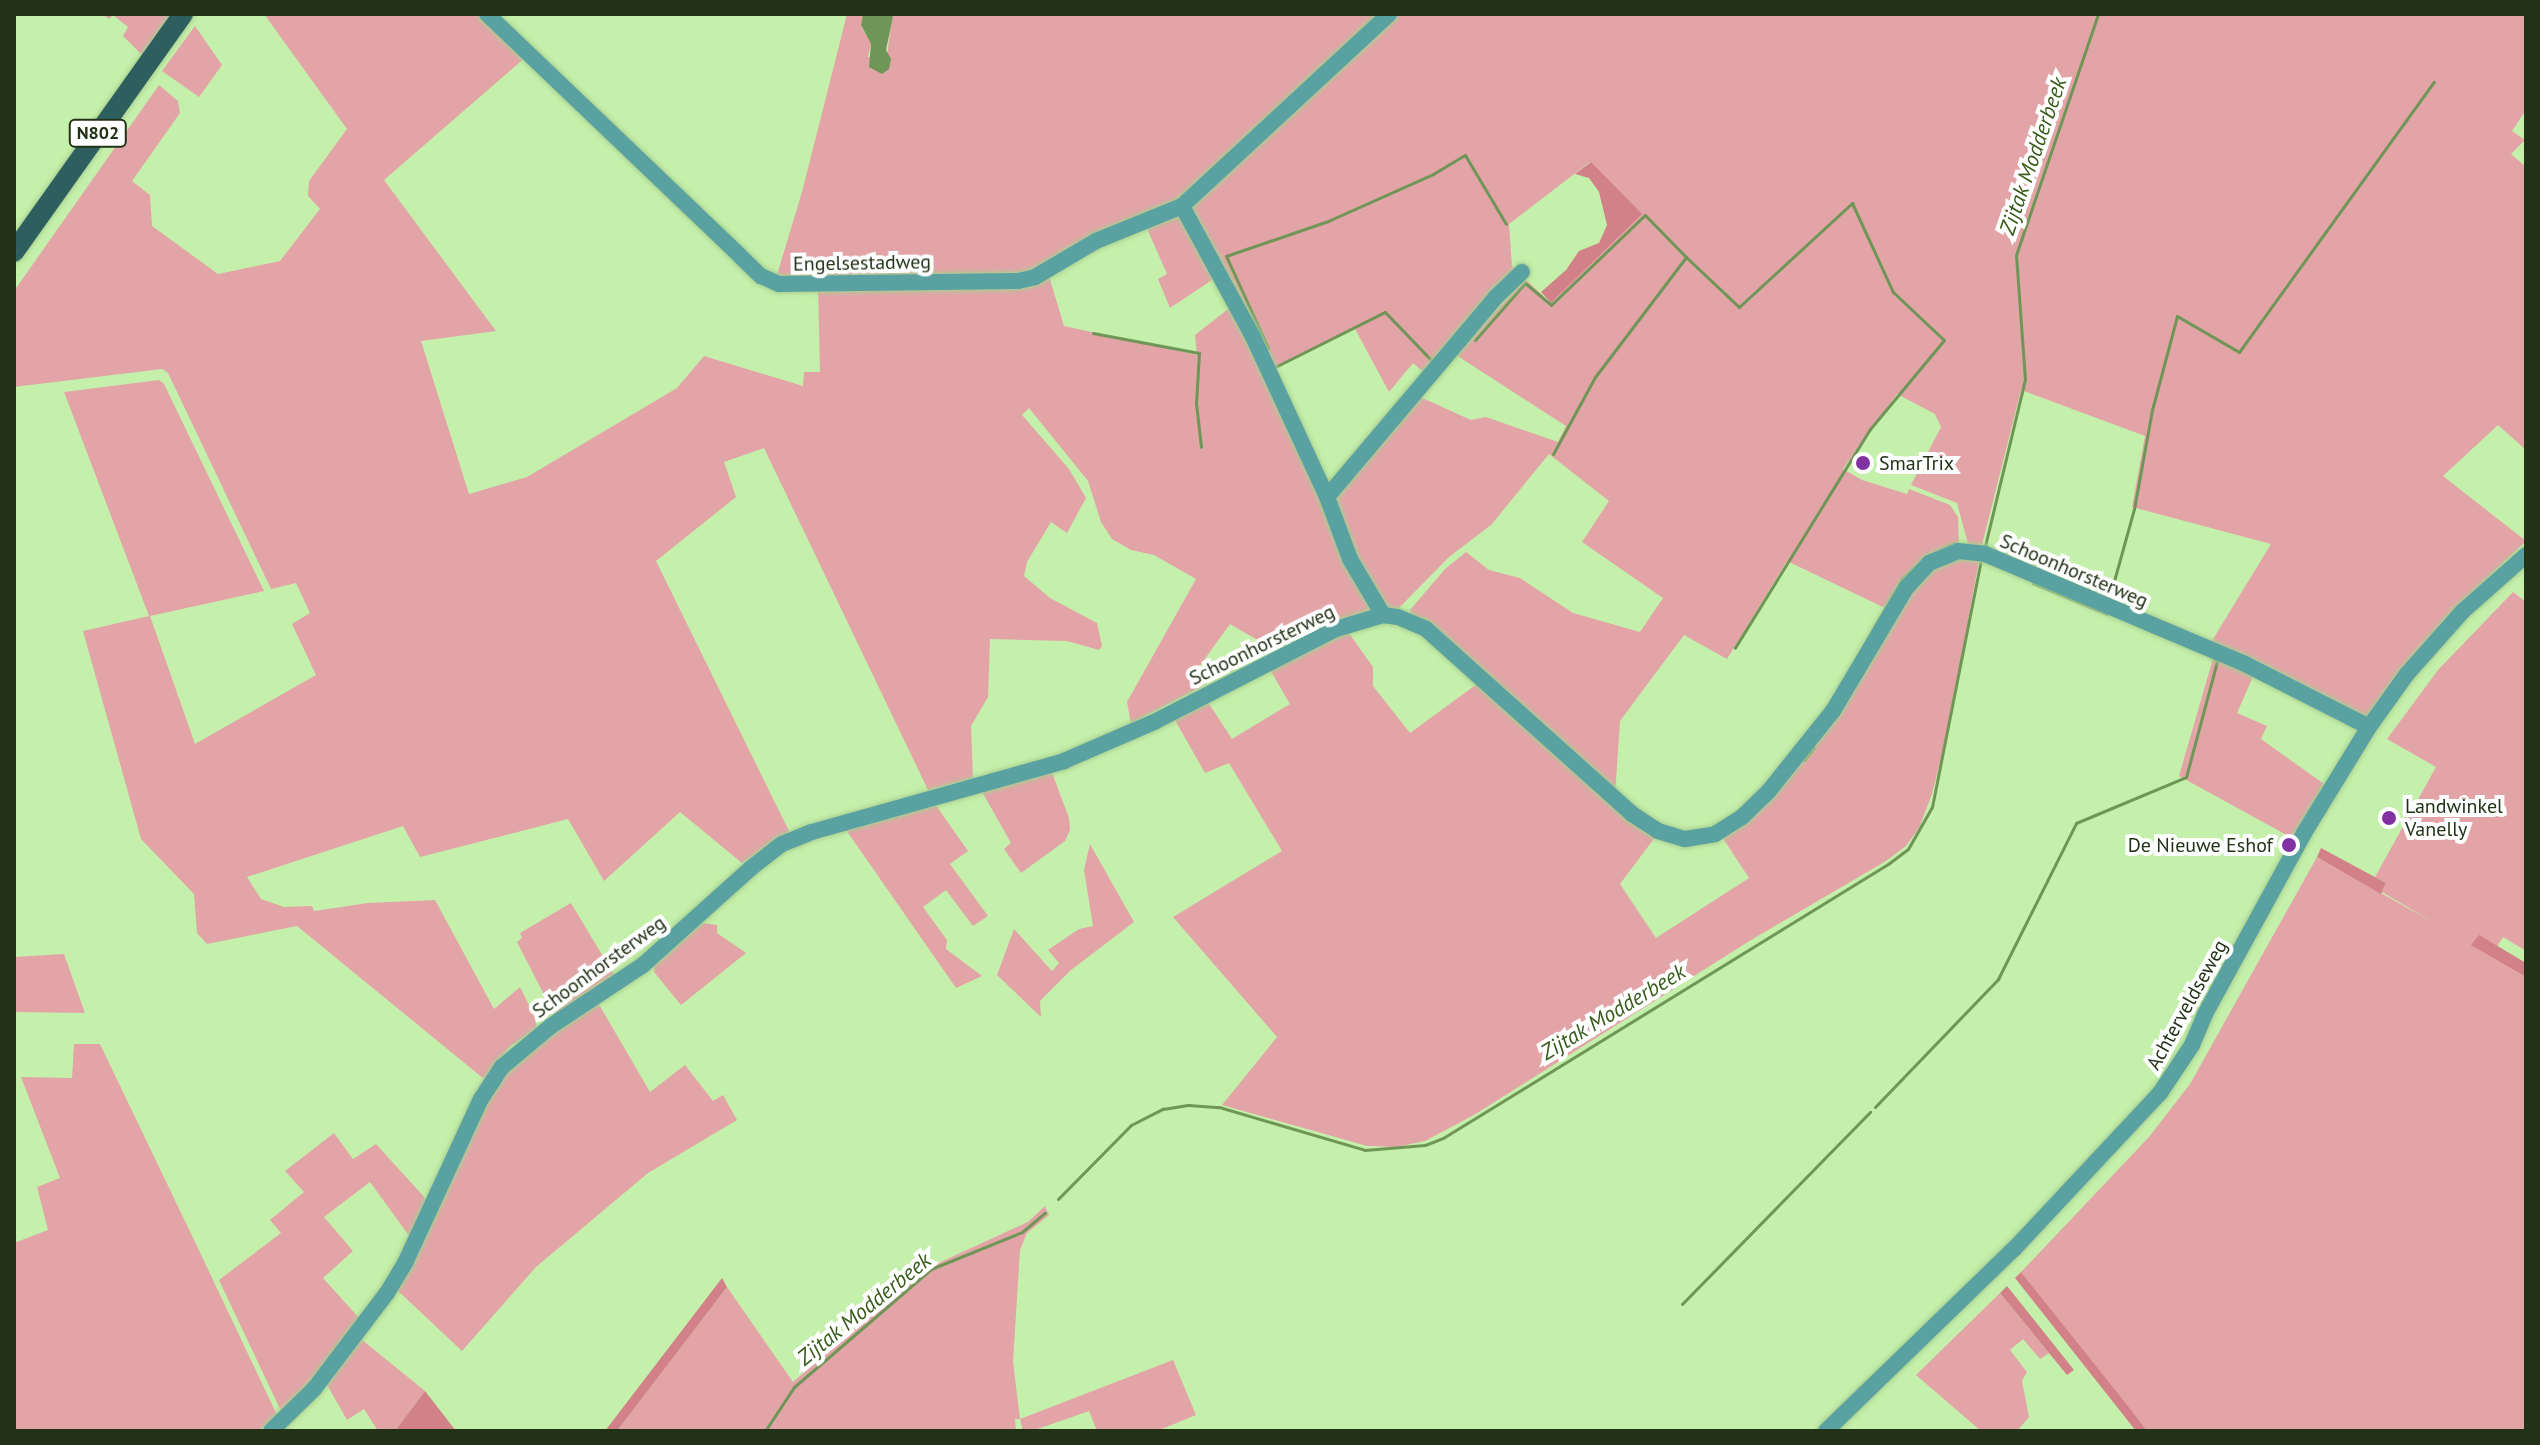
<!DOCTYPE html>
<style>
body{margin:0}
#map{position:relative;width:2540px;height:1445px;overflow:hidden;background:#c5f0ab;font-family:"PT Sans",sans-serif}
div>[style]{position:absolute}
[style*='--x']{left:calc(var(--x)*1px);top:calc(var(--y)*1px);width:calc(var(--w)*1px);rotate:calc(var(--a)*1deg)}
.green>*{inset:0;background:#e3a4a8}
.forest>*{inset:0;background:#d28188}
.water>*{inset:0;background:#6f9656}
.stream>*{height:3px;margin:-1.5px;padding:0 1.5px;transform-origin:1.5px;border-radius:1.5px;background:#6f9656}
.roads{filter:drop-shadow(0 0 2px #a8ce90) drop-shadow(0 0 2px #a8ce90)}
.minor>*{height:16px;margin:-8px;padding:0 8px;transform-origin:8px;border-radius:8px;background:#5aa2a1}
.major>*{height:20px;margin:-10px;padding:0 10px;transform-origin:10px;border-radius:10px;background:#2c5f5e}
.dots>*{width:22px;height:22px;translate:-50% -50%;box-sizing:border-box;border:4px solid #fff;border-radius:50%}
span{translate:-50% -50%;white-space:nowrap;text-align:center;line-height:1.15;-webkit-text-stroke:8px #fff;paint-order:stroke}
.shield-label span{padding:2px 6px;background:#fff;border:2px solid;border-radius:6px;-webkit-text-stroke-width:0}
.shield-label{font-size:18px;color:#223217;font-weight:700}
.street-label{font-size:20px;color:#223217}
.poi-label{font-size:20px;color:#223217}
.left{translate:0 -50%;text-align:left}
.right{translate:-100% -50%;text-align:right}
.water-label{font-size:22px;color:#365c19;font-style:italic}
.frame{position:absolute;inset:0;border:16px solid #223217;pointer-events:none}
</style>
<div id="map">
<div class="green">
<div style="clip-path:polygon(102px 14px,172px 14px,143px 56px,123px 36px,128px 27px,113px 15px,109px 19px)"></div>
<div style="clip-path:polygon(264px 14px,482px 14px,527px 56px,384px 180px,496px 331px,421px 341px,469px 494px,527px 477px,677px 388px,704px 356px,803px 386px,804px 372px,820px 372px,818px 286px,1049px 276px,1064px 326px,1197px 355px,1195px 335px,1232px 306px,1375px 610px,1330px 623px,1273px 649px,1230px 624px,1191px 678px,1203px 686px,1131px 723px,1127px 702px,1196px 579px,1154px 555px,1131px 550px,1112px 539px,1101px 522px,1088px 481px,1029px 408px,1022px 415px,1069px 469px,1086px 498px,1067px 533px,1051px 522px,1027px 562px,1024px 576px,1050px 598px,1097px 623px,1102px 646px,1099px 650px,1067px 641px,990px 639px,988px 697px,971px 726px,973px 778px,928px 790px,764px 448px,724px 462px,736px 497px,656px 561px,789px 831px,742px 863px,680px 812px,604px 881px,568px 819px,420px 857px,403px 826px,247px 877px,261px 899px,284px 907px,312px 906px,314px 911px,368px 903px,435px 900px,494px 1009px,520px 987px,534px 1015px,537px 1028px,509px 1047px,484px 1079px,297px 926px,207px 944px,197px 933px,194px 894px,141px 839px,83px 631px,149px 616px,64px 392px,159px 380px,164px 384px,264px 591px,150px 616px,195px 744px,316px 675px,292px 624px,310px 613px,296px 583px,271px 589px,168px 373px,162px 369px,14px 387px,14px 291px,159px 85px,178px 101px,180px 113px,132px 181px,150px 195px,152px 226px,218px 274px,280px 261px,320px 209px,308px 196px,309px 181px,347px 129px)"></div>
<div style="clip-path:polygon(847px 14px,863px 14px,861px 26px,871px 44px,868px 57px,887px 56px,892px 14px,1378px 14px,1184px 197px,1035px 274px,776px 278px,802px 192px)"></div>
<div style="clip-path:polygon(1387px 14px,2526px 14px,2526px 110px,2512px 131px,2525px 140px,2511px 154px,2526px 167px,2526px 450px,2498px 425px,2443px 476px,2526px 541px,2444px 619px,2366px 719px,2210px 644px,2271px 544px,2132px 507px,2145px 436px,2021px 390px,1981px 549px,1968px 544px,1957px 503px,1911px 485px,1941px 427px,1935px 414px,1897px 394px,1843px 469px,1862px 480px,1907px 494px,1909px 489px,1950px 505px,1958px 517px,1959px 545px,1887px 609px,1787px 561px,1727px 659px,1684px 635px,1620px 721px,1615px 796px,1412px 620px,1410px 610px,1445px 569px,1466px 552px,1489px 570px,1520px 578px,1573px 613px,1640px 632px,1663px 598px,1582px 542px,1609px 501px,1549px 454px,1491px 525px,1449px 557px,1396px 611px,1385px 610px,1370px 588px,1332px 500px,1418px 396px,1471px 420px,1486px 417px,1558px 442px,1566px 426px,1456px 355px,1525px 279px,1551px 303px,1641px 214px,1590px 162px,1509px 224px,1512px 266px,1518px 273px,1427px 375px,1413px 363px,1389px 392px,1354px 327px,1276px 368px,1189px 203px)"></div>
<div style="clip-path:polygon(195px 26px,222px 65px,199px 97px,162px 71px)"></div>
<div style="clip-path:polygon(1176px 211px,1215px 278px,1170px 308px,1158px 279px,1167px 274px,1145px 224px)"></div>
<div style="clip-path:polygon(1980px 555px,1948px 730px,1932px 794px,1919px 828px,1906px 846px,1886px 861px,1751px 940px,1474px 1115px,1425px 1141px,1396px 1147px,1367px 1146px,1222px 1105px,1277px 1037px,1173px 917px,1282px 851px,1229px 763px,1205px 773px,1172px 715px,1206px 699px,1232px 739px,1290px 704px,1269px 668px,1346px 629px,1373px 667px,1373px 686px,1410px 733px,1477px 684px,1656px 836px,1620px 884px,1656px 938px,1749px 878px,1722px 837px,1762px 802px,1898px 605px,1934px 564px)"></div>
<div style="clip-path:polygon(2513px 592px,2526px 602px,2526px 951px,2503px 937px,2491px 956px,2526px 977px,2526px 1431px,2147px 1431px,2021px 1272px,2149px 1137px,2190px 1084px,2317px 857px,2436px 924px,2382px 892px,2386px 883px,2375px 877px,2436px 767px,2387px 739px,2438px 670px)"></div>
<div style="clip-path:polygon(2214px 655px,2255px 672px,2237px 713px,2267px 726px,2261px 739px,2324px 784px,2294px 839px,2179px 776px)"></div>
<div style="clip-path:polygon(1051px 770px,1069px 818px,1070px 830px,1065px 841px,1021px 873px,1004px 849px,1011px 843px,981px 790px)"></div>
<div style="clip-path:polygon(935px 804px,968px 851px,950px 864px,988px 916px,973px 926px,946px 890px,923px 907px,947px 940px,946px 949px,982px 976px,956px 988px,844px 827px)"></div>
<div style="clip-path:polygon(1090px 844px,1134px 922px,1071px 970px,1040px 1001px,1041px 1017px,997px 975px,1014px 929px,1052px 971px,1059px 963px,1048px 950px,1079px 929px,1093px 926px,1084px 870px)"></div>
<div style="clip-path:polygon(571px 903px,614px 975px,555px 1016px,517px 942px,522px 938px,520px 933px)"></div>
<div style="clip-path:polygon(703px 923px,717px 925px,717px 933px,746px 953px,681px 1005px,654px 972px,654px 966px)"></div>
<div style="clip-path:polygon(64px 954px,85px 1013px,14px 1012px,14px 957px)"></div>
<div style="clip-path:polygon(597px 1001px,650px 1092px,685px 1065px,713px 1101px,723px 1095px,737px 1120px,648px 1173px,536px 1267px,462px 1351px,395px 1288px,504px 1069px)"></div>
<div style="clip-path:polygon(74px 1044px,100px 1044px,195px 1242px,277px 1415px,258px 1431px,14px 1431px,14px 1243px,48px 1230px,37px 1187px,60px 1178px,21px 1077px,72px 1078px)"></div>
<div style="clip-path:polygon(334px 1133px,353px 1159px,376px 1144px,426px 1199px,410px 1237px,370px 1182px,324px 1217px,353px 1251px,323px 1278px,360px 1319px,312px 1382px,281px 1411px,219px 1280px,281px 1233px,270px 1220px,304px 1192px,285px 1171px)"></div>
<div style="clip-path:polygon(1045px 1206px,1049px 1215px,1027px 1233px,1020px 1250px,1013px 1362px,1020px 1419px,1173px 1360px,1196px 1415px,1157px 1431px,1097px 1431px,1089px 1411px,1032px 1431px,1023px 1431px,1020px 1419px,1015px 1419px,1016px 1431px,617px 1431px,727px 1287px,793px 1382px,921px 1271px,1028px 1222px)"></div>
<div style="clip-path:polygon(2000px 1293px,2049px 1353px,2040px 1359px,2023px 1339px,2010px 1350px,2027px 1372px,2022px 1381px,2029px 1417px,2017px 1431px,1981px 1431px,1916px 1375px)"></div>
<div style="clip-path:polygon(361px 1339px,425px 1391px,395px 1431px,378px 1431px,364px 1409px,347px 1420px,326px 1383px)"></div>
</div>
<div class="forest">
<div style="clip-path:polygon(1591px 162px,1642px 214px,1551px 303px,1541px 292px,1566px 270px,1579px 251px,1599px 243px,1607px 225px,1599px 192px,1589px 178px,1575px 174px)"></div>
<div style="clip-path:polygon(2321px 848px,2386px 883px,2381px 894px,2317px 857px)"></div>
<div style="clip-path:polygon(2479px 935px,2526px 963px,2526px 977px,2471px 945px)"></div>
<div style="clip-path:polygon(2021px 1272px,2131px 1410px,2147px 1431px,2136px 1431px,2015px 1278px)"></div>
<div style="clip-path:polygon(722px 1278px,727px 1287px,617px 1431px,605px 1431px)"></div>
<div style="clip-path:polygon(2007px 1286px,2074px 1370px,2067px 1375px,2000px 1293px)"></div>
<div style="clip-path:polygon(425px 1391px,456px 1431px,395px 1431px)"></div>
</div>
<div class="water">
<div style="clip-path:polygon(863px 14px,893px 16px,886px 50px,891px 59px,889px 69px,882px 74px,869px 67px,871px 44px,861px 25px)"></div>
</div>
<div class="stream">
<div style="--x:1093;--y:333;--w:108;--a:10.7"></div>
<div style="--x:1199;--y:353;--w:50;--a:93.4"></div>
<div style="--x:1196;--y:403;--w:44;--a:83.5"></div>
<div style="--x:1475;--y:340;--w:76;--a:-48.7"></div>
<div style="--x:1525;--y:283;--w:34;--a:40"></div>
<div style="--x:1551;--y:305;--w:130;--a:-43.8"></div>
<div style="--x:1645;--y:215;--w:59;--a:45.7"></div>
<div style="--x:1268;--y:348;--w:101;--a:-114.5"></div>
<div style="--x:1226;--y:256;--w:108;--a:-18.9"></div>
<div style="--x:1328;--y:221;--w:115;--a:-24.1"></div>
<div style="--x:1433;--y:174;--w:37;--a:-31"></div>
<div style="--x:1465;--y:155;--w:80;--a:59.3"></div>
<div style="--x:1275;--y:367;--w:123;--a:-26.6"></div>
<div style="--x:1385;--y:312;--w:68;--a:46.2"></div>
<div style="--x:1553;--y:454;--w:88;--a:-61.4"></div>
<div style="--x:1595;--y:377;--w:151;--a:-52.8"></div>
<div style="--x:1686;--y:257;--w:73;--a:43.3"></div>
<div style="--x:1739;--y:307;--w:154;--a:-42.6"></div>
<div style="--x:1852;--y:203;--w:98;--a:65.3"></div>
<div style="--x:1893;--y:292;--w:70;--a:43.3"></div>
<div style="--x:1944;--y:340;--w:116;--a:129.7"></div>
<div style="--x:1870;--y:429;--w:257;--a:121.7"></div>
<div style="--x:1985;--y:546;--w:171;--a:-76.5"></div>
<div style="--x:2025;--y:380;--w:125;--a:-94.1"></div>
<div style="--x:2016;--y:255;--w:255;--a:-71.2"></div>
<div style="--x:1933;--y:553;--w:24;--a:-24"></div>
<div style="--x:2033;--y:583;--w:80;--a:22.7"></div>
<div style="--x:2109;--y:599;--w:93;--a:-74.5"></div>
<div style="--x:2134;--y:509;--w:101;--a:-79.7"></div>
<div style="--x:2152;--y:410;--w:97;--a:-75.1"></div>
<div style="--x:2177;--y:316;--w:72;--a:30.1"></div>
<div style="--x:2239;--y:352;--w:333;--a:-54.2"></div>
<div style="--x:1874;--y:627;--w:56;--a:-59.7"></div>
<div style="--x:1902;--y:579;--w:21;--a:-43"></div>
<div style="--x:1804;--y:760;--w:16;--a:-52"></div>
<div style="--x:1875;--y:1107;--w:178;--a:-46.1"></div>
<div style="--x:1998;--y:979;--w:174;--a:-63.4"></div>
<div style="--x:2076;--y:823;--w:119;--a:-22.7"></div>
<div style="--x:2186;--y:777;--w:120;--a:-75"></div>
<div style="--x:2217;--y:661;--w:4;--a:-146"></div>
<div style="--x:1058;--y:1199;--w:104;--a:-45.4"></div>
<div style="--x:1131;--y:1125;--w:36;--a:-27"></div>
<div style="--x:1163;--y:1109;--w:25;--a:-9"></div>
<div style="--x:1188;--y:1105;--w:31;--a:4"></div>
<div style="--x:1219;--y:1107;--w:152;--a:16.4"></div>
<div style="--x:1365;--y:1150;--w:60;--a:-4.8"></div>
<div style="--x:1425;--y:1145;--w:19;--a:-21"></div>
<div style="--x:1443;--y:1138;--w:523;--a:-31.62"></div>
<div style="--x:1888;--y:864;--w:25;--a:-37"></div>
<div style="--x:1908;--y:849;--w:48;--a:-60.3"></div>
<div style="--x:1932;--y:807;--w:252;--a:-78.8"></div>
<div style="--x:1682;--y:1304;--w:269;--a:-45.6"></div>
<div style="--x:765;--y:1431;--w:53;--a:-56.6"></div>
<div style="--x:794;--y:1387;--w:181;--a:-40.7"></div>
<div style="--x:931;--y:1269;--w:98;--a:-22.1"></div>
<div style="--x:1022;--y:1232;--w:30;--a:-40"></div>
</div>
<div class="roads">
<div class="minor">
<div style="--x:487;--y:14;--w:350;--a:43.7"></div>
<div style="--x:740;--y:256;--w:29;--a:44"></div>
<div style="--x:761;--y:276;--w:20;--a:24"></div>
<div style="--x:779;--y:284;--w:239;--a:-0.7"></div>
<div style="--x:1018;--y:281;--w:17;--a:-13"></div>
<div style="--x:1035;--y:277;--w:71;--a:-30.5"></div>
<div style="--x:1096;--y:241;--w:93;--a:-22.1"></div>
<div style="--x:1182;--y:206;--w:282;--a:-42.8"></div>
<div style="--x:1182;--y:206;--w:149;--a:61.5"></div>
<div style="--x:1253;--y:337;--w:176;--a:65.2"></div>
<div style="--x:1327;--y:497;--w:66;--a:69.6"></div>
<div style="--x:1350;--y:559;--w:65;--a:59.5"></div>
<div style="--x:1327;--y:497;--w:262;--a:-49.8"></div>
<div style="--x:1496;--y:297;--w:36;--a:-44"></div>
<div style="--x:271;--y:1431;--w:60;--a:-44.3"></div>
<div style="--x:314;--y:1389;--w:121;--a:-52.8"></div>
<div style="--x:387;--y:1293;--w:37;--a:-59"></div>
<div style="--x:406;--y:1261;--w:179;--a:-65.2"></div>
<div style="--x:481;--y:1099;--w:38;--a:-57"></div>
<div style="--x:502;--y:1067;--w:64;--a:-39.9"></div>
<div style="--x:551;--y:1026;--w:110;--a:-33.5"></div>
<div style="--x:643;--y:965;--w:145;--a:-41.9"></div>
<div style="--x:751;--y:868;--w:39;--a:-38"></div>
<div style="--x:782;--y:844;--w:32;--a:-22"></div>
<div style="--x:812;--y:832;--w:262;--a:-15.7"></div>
<div style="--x:1064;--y:761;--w:98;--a:-23.4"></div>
<div style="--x:1154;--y:722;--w:204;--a:-27.1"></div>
<div style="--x:1336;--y:629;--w:49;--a:-16.6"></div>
<div style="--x:1383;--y:615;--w:15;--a:8"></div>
<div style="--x:1398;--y:617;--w:30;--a:23"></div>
<div style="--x:1426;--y:629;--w:277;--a:41.9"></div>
<div style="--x:1632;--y:814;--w:31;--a:33"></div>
<div style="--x:1658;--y:831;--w:28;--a:17"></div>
<div style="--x:1685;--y:839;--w:30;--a:-9"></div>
<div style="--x:1715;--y:834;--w:32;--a:-32"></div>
<div style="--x:1742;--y:817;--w:36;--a:-44"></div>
<div style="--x:1768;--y:792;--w:104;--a:-51.3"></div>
<div style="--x:1833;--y:711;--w:143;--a:-59.3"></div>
<div style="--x:1906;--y:588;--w:34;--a:-47"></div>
<div style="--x:1929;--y:563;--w:31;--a:-22"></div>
<div style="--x:1958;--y:551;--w:27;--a:6"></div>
<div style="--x:1985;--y:554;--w:282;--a:22.9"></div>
<div style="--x:2245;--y:664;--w:139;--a:26.9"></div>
<div style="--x:1826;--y:1431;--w:262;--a:-44.1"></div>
<div style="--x:2014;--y:1249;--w:214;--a:-46.9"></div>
<div style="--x:2160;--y:1093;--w:58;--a:-56.3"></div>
<div style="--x:2192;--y:1045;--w:34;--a:-67"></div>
<div style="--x:2205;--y:1014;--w:206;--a:-61.3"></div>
<div style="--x:2304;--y:833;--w:124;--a:-58.5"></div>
<div style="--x:2369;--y:727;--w:65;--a:-54.4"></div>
<div style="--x:2407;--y:674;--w:84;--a:-48.4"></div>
<div style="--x:2463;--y:611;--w:84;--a:-41.6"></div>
</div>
<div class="major">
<div style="--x:14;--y:252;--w:292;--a:-54.6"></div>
</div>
</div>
<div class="dots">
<div style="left:1863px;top:463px;background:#8131a2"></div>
<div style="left:2389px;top:818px;background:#8131a2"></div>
<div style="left:2289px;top:845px;background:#8131a2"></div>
</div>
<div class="shield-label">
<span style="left:98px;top:133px">N802</span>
</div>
<div class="street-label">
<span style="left:862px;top:263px;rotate:-1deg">Engelsestadweg</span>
<span style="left:2074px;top:571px;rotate:23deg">Schoonhorsterweg</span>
<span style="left:1262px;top:645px;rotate:-26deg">Schoonhorsterweg</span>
<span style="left:599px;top:967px;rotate:-36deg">Schoonhorsterweg</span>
<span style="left:2187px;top:1005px;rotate:-61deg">Achterveldseweg</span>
</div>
<div class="poi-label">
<span class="left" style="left:1879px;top:463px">SmarTrix</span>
<span class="left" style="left:2405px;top:818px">Landwinkel<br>Vanelly</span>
<span class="right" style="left:2273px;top:845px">De Nieuwe Eshof</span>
</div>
<div class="water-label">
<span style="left:2033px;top:156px;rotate:-71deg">Zijtak Modderbeek</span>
<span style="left:1613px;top:1012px;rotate:-31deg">Zijtak Modderbeek</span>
<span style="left:864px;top:1309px;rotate:-39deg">Zijtak Modderbeek</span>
</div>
<div class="frame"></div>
</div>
